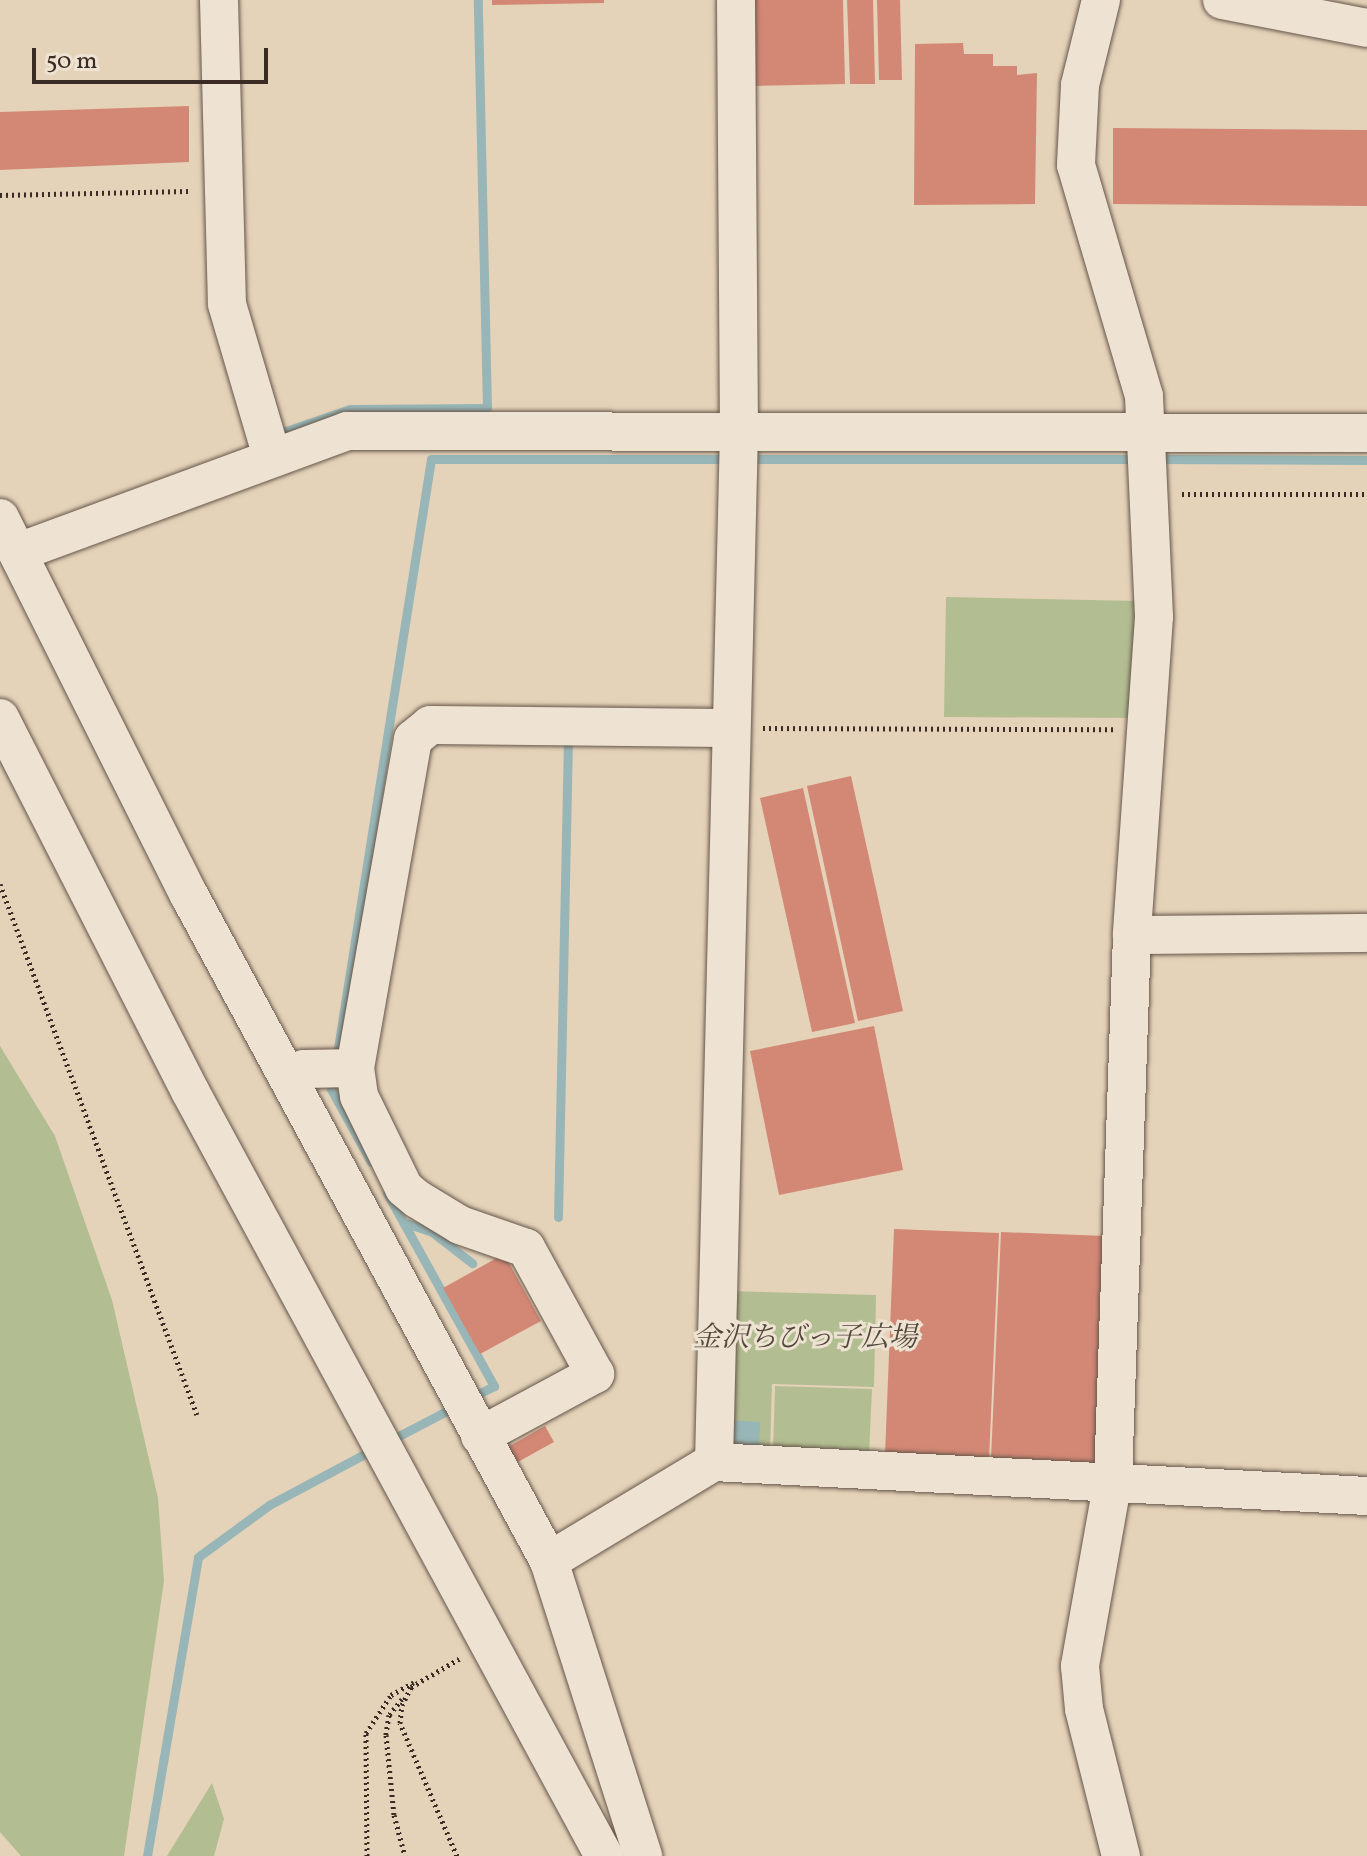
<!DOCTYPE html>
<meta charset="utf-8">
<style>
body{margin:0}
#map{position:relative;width:1367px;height:1856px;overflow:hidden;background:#e5d3b9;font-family:Vollkorn,"Noto Serif JP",serif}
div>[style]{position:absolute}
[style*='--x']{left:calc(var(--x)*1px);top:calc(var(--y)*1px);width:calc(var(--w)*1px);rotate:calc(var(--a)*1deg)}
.green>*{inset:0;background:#b2bd91}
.water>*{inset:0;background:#98b6b7}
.stream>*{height:9px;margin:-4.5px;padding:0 4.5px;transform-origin:4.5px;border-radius:4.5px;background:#98b6b7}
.building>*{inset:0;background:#d38875}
.path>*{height:5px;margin-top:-2.5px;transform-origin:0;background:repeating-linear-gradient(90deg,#3a2c25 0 2px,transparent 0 6px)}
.roads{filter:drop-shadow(0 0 2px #65564a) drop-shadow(0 0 2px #65564a)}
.minor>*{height:38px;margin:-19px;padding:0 19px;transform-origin:19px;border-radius:19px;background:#eee2d2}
span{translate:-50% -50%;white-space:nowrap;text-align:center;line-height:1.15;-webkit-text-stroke:6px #eee2d2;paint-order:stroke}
.park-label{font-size:28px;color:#52493b;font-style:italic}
.scale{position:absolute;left:32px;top:48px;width:236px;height:36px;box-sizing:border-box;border:4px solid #3a2c25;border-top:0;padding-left:10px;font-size:24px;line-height:28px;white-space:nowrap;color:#3a2c25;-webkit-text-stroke:6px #eee2d2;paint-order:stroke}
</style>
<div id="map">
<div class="green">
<div style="clip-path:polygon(946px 597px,1140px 601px,1137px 718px,944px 717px)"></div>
<div style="clip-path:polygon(0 1046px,55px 1136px,112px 1300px,158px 1498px,164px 1581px,124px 1856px,21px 1856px,0 1832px)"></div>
<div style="clip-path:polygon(725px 1291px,876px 1295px,874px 1387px,772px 1384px,770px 1452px,719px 1453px)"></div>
<div style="clip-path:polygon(775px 1386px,872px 1389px,869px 1454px,773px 1452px)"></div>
<div style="clip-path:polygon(212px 1783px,224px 1819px,214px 1856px,167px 1856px)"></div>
</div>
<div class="water">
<div style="clip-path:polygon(728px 1420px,760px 1422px,759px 1447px,726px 1445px)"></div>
</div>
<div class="stream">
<div style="--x:280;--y:433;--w:74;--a:-18.9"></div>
<div style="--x:350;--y:409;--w:137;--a:-0.4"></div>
<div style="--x:487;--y:408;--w:408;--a:-91.3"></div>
<div style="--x:746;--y:459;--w:394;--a:0"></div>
<div style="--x:1154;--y:459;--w:213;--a:0.3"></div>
<div style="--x:336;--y:1061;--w:609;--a:-81.03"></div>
<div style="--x:431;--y:459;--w:301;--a:0"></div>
<div style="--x:333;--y:1075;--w:14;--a:98"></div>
<div style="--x:331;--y:1089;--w:83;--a:61.3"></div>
<div style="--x:387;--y:1193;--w:221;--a:61"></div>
<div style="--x:494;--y:1386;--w:25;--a:153"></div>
<div style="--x:558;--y:1217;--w:474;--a:-88.8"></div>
<div style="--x:403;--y:1222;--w:31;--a:19"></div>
<div style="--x:432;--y:1232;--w:51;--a:37.8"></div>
<div style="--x:391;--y:1440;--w:73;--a:-27.6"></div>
<div style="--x:147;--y:1856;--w:303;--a:-80.3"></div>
<div style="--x:198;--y:1557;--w:88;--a:-36.2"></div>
<div style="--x:269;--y:1505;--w:119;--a:-28.1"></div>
</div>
<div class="building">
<div style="clip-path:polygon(492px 0,604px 0,604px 3px,492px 5px)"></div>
<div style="clip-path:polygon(754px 0,843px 0,845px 84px,755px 86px)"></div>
<div style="clip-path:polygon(847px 0,873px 0,875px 84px,850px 84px)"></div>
<div style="clip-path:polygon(877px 0,900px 0,902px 80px,879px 80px)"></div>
<div style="clip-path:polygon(963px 43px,964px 54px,993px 54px,993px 66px,1017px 66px,1017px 75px,1037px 73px,1035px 204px,914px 205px,915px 44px)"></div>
<div style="clip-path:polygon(189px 106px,189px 162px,0 170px,0 112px)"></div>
<div style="clip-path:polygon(1113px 128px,1367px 130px,1367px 206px,1113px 204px)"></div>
<div style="clip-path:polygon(851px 776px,903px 1011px,858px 1021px,807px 786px)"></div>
<div style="clip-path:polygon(803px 788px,855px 1023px,812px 1032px,760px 798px)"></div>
<div style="clip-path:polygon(874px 1026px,903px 1170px,779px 1195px,750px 1051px)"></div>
<div style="clip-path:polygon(894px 1229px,999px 1233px,989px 1459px,885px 1455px)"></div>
<div style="clip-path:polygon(1001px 1232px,1105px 1236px,1095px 1463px,991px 1459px)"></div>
<div style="clip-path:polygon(504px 1254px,541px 1321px,480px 1354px,443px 1288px)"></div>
<div style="clip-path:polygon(545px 1426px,554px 1442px,516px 1463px,508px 1447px)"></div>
</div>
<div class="path">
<div style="--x:0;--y:195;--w:189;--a:-1.2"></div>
<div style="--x:1182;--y:494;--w:185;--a:0"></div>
<div style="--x:763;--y:728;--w:350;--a:0.2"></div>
<div style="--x:0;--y:884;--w:566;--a:69.65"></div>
<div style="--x:402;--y:1699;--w:21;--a:129"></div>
<div style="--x:389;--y:1715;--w:20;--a:99"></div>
<div style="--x:386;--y:1735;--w:80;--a:84.3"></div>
<div style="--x:394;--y:1815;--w:42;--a:75"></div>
<div style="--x:367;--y:1856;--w:123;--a:-90.5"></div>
<div style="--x:366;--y:1733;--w:45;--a:-56.7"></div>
<div style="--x:391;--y:1695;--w:26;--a:-29"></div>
<div style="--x:457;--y:1856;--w:145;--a:-113.2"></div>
<div style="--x:400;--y:1723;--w:18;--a:-84"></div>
<div style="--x:402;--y:1705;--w:20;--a:-63"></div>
<div style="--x:411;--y:1687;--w:56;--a:-30.3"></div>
</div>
<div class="roads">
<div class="minor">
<div style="--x:219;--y:0;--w:304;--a:88.5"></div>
<div style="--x:227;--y:304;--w:159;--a:73.6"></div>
<div style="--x:1101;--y:0;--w:88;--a:103.9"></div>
<div style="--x:1080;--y:85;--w:80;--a:92.9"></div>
<div style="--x:1076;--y:165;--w:241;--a:73.6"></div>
<div style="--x:1144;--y:396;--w:221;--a:87.4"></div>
<div style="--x:1154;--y:617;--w:319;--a:94"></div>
<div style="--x:1132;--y:935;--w:545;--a:92"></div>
<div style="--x:1113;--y:1480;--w:189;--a:100.1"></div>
<div style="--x:1080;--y:1666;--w:43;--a:84.7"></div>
<div style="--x:1084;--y:1709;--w:152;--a:75.9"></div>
<div style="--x:1222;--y:0;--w:148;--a:10.9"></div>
<div style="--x:0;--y:518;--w:422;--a:63.4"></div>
<div style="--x:189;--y:895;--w:757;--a:61.61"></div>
<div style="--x:549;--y:1561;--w:310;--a:72.3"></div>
<div style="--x:21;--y:551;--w:347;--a:-20.2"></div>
<div style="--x:347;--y:431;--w:1020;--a:0.11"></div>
<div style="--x:0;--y:718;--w:419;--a:63"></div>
<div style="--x:190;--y:1091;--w:870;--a:61.58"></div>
<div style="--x:1132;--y:935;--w:235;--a:-0.5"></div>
<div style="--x:291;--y:1075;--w:14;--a:-25"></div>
<div style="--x:304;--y:1069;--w:51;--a:-1.1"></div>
<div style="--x:480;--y:1436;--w:131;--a:-28.3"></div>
<div style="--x:595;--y:1374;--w:144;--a:-118.7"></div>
<div style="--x:526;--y:1248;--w:70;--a:-160.8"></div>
<div style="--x:460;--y:1225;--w:50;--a:-148.8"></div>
<div style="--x:417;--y:1199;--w:17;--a:-140"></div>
<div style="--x:404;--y:1188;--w:102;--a:-116.1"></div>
<div style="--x:359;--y:1096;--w:28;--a:-98"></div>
<div style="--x:355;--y:1068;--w:334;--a:-80"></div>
<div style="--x:413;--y:739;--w:22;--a:-39"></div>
<div style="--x:430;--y:725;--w:300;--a:0.6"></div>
<div style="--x:714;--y:1462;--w:1031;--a:-88.61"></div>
<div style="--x:739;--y:431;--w:431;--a:-90.4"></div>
<div style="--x:549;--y:1561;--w:192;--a:-31"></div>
<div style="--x:714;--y:1462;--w:654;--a:2.98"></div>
</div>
</div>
<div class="park-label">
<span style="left:805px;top:1339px">金沢ちびっ子広場</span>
</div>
<div class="scale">50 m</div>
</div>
